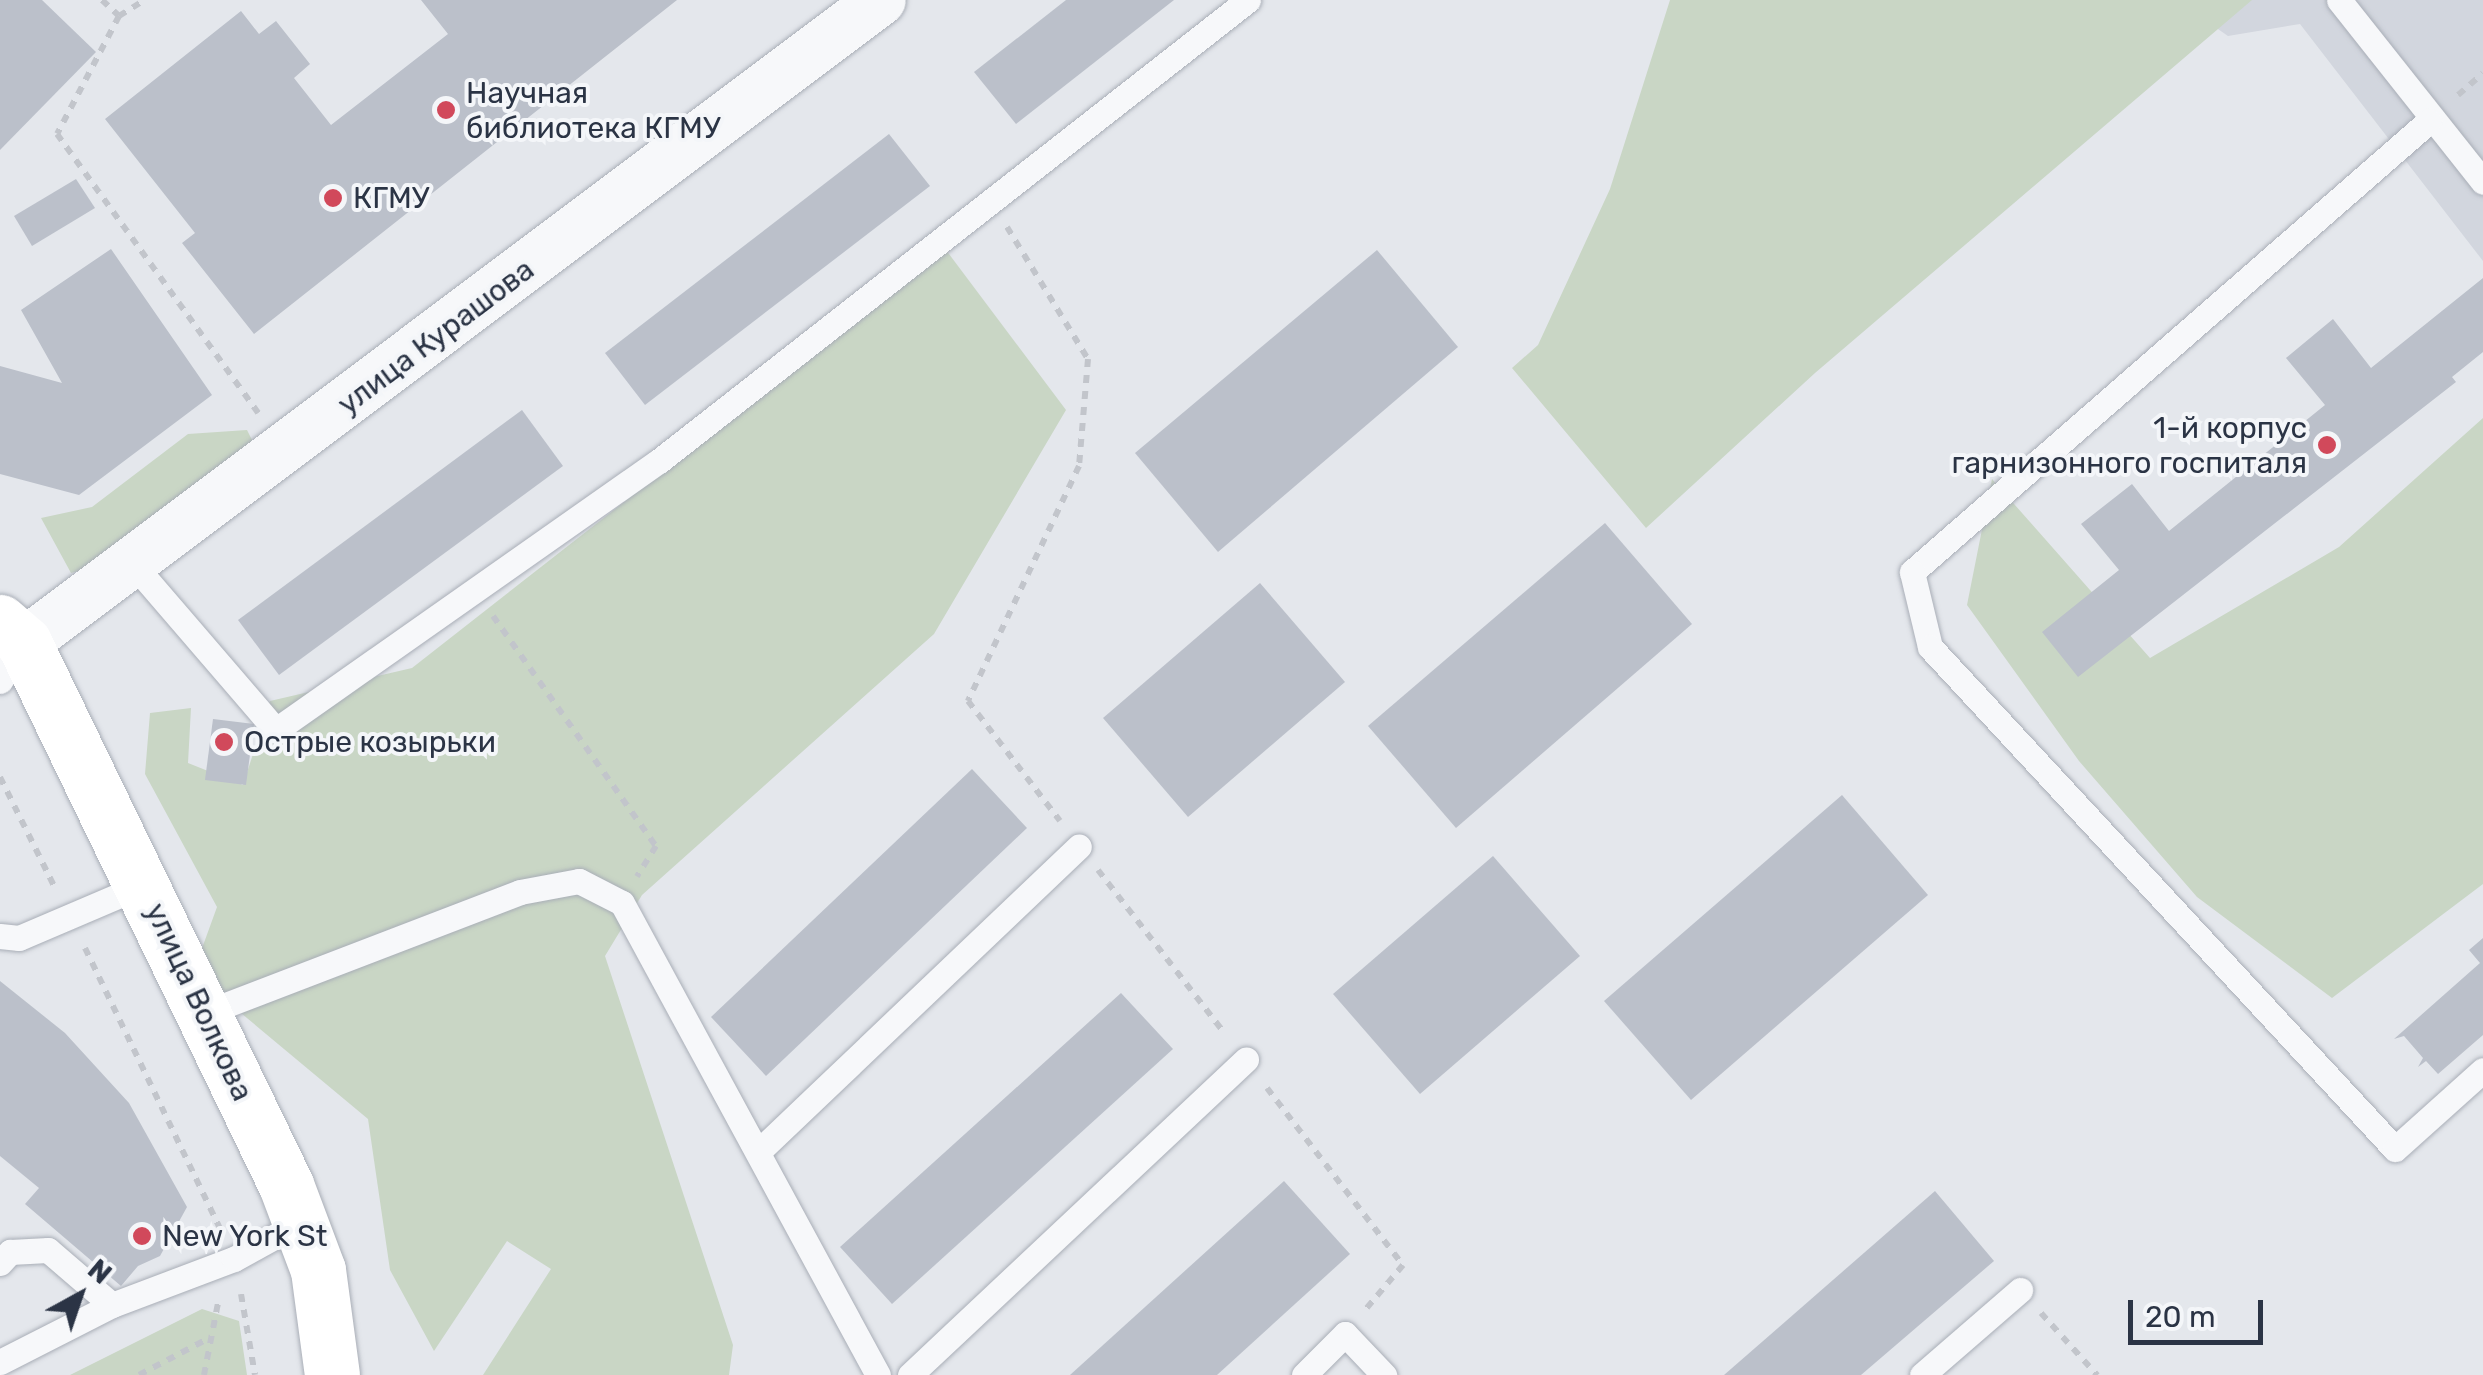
<!DOCTYPE html>
<meta charset="utf-8">
<style>
body{margin:0}
#map{position:relative;width:2483px;height:1375px;overflow:hidden;background:#e4e7ec;font-family:Rubik,sans-serif}
div>[style]{position:absolute}
[style*='--x']{left:calc(var(--x)*1px);top:calc(var(--y)*1px);width:calc(var(--w)*1px);rotate:calc(var(--a)*1deg)}
.built>*{inset:0;background:#d2d6de}
.green>*{inset:0;background:#c9d6c5}
.building>*{inset:0;background:#bbc0ca}
.path>*{height:6px;margin-top:-3px;transform-origin:0;background:repeating-linear-gradient(90deg,#c2c5cb 0 8px,transparent 0 16px)}
.roads{filter:drop-shadow(0 0 2px #a9aeb7) drop-shadow(0 0 2px #a9aeb7)}
.service>*{height:25px;margin:-12.5px;padding:0 12.5px;transform-origin:12.5px;border-radius:12.5px;background:#f7f8fa}
.minor>*{height:50px;margin:-25px;padding:0 25px;transform-origin:25px;border-radius:25px;background:#f7f8fa}
.secondary>*{height:55px;margin:-27.5px;padding:0 27.5px;transform-origin:27.5px;border-radius:27.5px;background:#fff}
.dots>*{width:28px;height:28px;translate:-50% -50%;box-sizing:border-box;border:5px solid #f4f6f9;border-radius:50%}
span{translate:-50% -50%;white-space:nowrap;text-align:center;line-height:1.15;-webkit-text-stroke:8px #f4f6f9;paint-order:stroke}
.poi-label{font-size:30px;color:#2b3445}
.left{translate:0 -50%;text-align:left}
.right{translate:-100% -50%;text-align:right}
.street-label{font-size:30px;color:#2b3445}
.north{position:absolute;left:30px;top:1245px;width:100px;height:100px;-webkit-text-stroke:8px #f4f6f9;paint-order:stroke;rotate:40deg;font-size:28px;font-weight:700;line-height:40px;text-align:center;color:#2b3445}
.north::after{content:'';display:block;margin:auto;width:35px;height:45px;background:#2b3445;clip-path:polygon(50% 0,100% 100%,50% 72%,0 100%)}
.scale{position:absolute;left:2128px;top:1300px;width:135px;height:45px;box-sizing:border-box;border:5px solid #2b3445;border-top:0;padding-left:12px;font-size:30px;line-height:35px;white-space:nowrap;color:#2b3445;-webkit-text-stroke:8px #f4f6f9;paint-order:stroke}
</style>
<div id="map">
<div class="built">
<div style="clip-path:polygon(2176px 0,2483px 0,2483px 261px,2300px 24px,2228px 36px)"></div>
</div>
<div class="green">
<div style="clip-path:polygon(1670px 0,2252px 0,1815px 373px,1646px 528px,1512px 368px,1538px 345px,1610px 189px)"></div>
<div style="clip-path:polygon(946px 250px,1066px 410px,934px 634px,642px 895px,605px 956px,733px 1345px,729px 1375px,483px 1375px,551px 1269px,507px 1241px,434px 1351px,390px 1270px,368px 1119px,193px 973px,217px 907px,145px 774px,150px 713px,191px 708px,188px 763px,243px 785px,270px 701px,412px 668px)"></div>
<div style="clip-path:polygon(2483px 418px,2483px 884px,2332px 998px,2197px 897px,2079px 761px,1967px 605px,1992px 479px,2150px 658px,2339px 547px)"></div>
<div style="clip-path:polygon(247px 430px,270px 476px,179px 545px,71px 573px,41px 518px,92px 507px,188px 434px)"></div>
<div style="clip-path:polygon(202px 1309px,239px 1321px,247px 1375px,70px 1375px)"></div>
</div>
<div class="building">
<div style="clip-path:polygon(0 0,42px 0,96px 52px,0 150px)"></div>
<div style="clip-path:polygon(421px 0,677px 0,254px 334px,182px 243px,195px 233px,105px 119px,241px 11px,259px 34px,276px 21px,310px 64px,294px 78px,331px 125px,448px 34px)"></div>
<div style="clip-path:polygon(1066px 0,1174px 0,1016px 124px,974px 72px)"></div>
<div style="clip-path:polygon(889px 134px,930px 186px,645px 405px,605px 353px)"></div>
<div style="clip-path:polygon(76px 179px,95px 208px,32px 246px,14px 216px)"></div>
<div style="clip-path:polygon(111px 249px,212px 395px,79px 495px,0 474px,0 366px,62px 383px,21px 310px)"></div>
<div style="clip-path:polygon(1377px 250px,1458px 347px,1218px 552px,1135px 453px)"></div>
<div style="clip-path:polygon(2483px 278px,2483px 352px,2452px 377px,2456px 382px,2078px 677px,2042px 632px,2119px 570px,2081px 524px,2132px 484px,2169px 531px,2325px 405px,2286px 358px,2333px 319px,2371px 368px)"></div>
<div style="clip-path:polygon(522px 410px,563px 466px,279px 675px,238px 620px)"></div>
<div style="clip-path:polygon(1605px 523px,1692px 624px,1456px 828px,1368px 726px)"></div>
<div style="clip-path:polygon(1260px 583px,1345px 682px,1188px 817px,1103px 718px)"></div>
<div style="clip-path:polygon(213px 719px,254px 724px,246px 785px,205px 780px)"></div>
<div style="clip-path:polygon(972px 769px,1027px 828px,766px 1076px,711px 1017px)"></div>
<div style="clip-path:polygon(1842px 795px,1928px 895px,1691px 1100px,1604px 1001px)"></div>
<div style="clip-path:polygon(1493px 856px,1580px 956px,1420px 1094px,1333px 994px)"></div>
<div style="clip-path:polygon(2483px 938px,2483px 1035px,2438px 1074px,2426px 1061px,2418px 1067px,2423px 1058px,2404px 1036px,2394px 1039px,2480px 963px,2469px 950px)"></div>
<div style="clip-path:polygon(0 981px,65px 1033px,129px 1103px,187px 1207px,160px 1256px,138px 1266px,121px 1286px,25px 1204px,39px 1188px,0 1156px)"></div>
<div style="clip-path:polygon(1121px 993px,1173px 1049px,892px 1304px,840px 1247px)"></div>
<div style="clip-path:polygon(1284px 1181px,1350px 1254px,1217px 1375px,1070px 1375px)"></div>
<div style="clip-path:polygon(1935px 1191px,1994px 1261px,1861px 1375px,1724px 1375px)"></div>
</div>
<div class="path">
<div style="--x:102;--y:0;--w:23;--a:43"></div>
<div style="--x:119;--y:16;--w:133;--a:117.7"></div>
<div style="--x:57;--y:134;--w:344;--a:54.2"></div>
<div style="--x:119;--y:16;--w:31;--a:-32"></div>
<div style="--x:2458;--y:95;--w:33;--a:-41"></div>
<div style="--x:1007;--y:227;--w:155;--a:58.5"></div>
<div style="--x:1088;--y:359;--w:107;--a:94.8"></div>
<div style="--x:1079;--y:466;--w:260;--a:115.3"></div>
<div style="--x:968;--y:701;--w:151;--a:52.5"></div>
<div style="--x:493;--y:616;--w:282;--a:54.7"></div>
<div style="--x:656;--y:846;--w:36;--a:122"></div>
<div style="--x:0;--y:777;--w:124;--a:63.6"></div>
<div style="--x:1098;--y:870;--w:207;--a:52.2"></div>
<div style="--x:85;--y:948;--w:313;--a:64.3"></div>
<div style="--x:1267;--y:1088;--w:223;--a:52.5"></div>
<div style="--x:1403;--y:1265;--w:59;--a:130.2"></div>
<div style="--x:241;--y:1294;--w:82;--a:80.2"></div>
<div style="--x:2041;--y:1313;--w:84;--a:47.9"></div>
<div style="--x:139;--y:1375;--w:81;--a:-27.8"></div>
<div style="--x:204;--y:1375;--w:73;--a:-79"></div>
</div>
<div class="roads">
<div class="service">
<div style="--x:2339;--y:0;--w:232;--a:51.6"></div>
<div style="--x:2429;--y:121;--w:686;--a:138.9"></div>
<div style="--x:1912;--y:572;--w:77;--a:76.5"></div>
<div style="--x:1930;--y:647;--w:684;--a:47.19"></div>
<div style="--x:2395;--y:1149;--w:118;--a:-41.9"></div>
<div style="--x:133;--y:564;--w:219;--a:49.3"></div>
<div style="--x:276;--y:730;--w:468;--a:-35.1"></div>
<div style="--x:659;--y:461;--w:748;--a:-38.05"></div>
<div style="--x:0;--y:681;--w:45;--a:-57.7"></div>
<div style="--x:0;--y:936;--w:19;--a:6"></div>
<div style="--x:19;--y:938;--w:135;--a:-23.1"></div>
<div style="--x:205;--y:1013;--w:337;--a:-21"></div>
<div style="--x:520;--y:892;--w:60;--a:-10.6"></div>
<div style="--x:579;--y:881;--w:48;--a:27.1"></div>
<div style="--x:622;--y:903;--w:537;--a:61.53"></div>
<div style="--x:758;--y:1152;--w:443;--a:-43.6"></div>
<div style="--x:0;--y:1263;--w:15;--a:-48"></div>
<div style="--x:10;--y:1252;--w:38;--a:-3"></div>
<div style="--x:48;--y:1250;--w:84;--a:40.7"></div>
<div style="--x:0;--y:1362;--w:126;--a:-27"></div>
<div style="--x:112;--y:1305;--w:130;--a:-20.7"></div>
<div style="--x:234;--y:1259;--w:77;--a:-28.9"></div>
<div style="--x:910;--y:1375;--w:461;--a:-43.2"></div>
<div style="--x:1304;--y:1375;--w:58;--a:-45"></div>
<div style="--x:1345;--y:1334;--w:57;--a:46.4"></div>
<div style="--x:1922;--y:1375;--w:130;--a:-40.9"></div>
</div>
<div class="minor">
<div style="--x:24;--y:643;--w:1071;--a:-36.88"></div>
</div>
<div class="secondary">
<div style="--x:0;--y:622;--w:32;--a:41"></div>
<div style="--x:24;--y:643;--w:602;--a:64.2"></div>
<div style="--x:286;--y:1185;--w:91;--a:69.4"></div>
<div style="--x:318;--y:1270;--w:106;--a:82.4"></div>
</div>
</div>
<div class="dots">
<div style="left:446px;top:110px;background:#d1495b"></div>
<div style="left:333px;top:198px;background:#d1495b"></div>
<div style="left:2327px;top:445px;background:#d1495b"></div>
<div style="left:224px;top:742px;background:#d1495b"></div>
<div style="left:142px;top:1236px;background:#d1495b"></div>
</div>
<div class="poi-label">
<span class="left" style="left:466px;top:110px">Научная<br>библиотека КГМУ</span>
<span class="left" style="left:353px;top:198px">КГМУ</span>
<span class="right" style="left:2307px;top:445px">1-й корпус<br>гарнизонного госпиталя</span>
<span class="left" style="left:244px;top:742px">Острые козырьки</span>
<span class="left" style="left:162px;top:1236px">New York St</span>
</div>
<div class="street-label">
<span style="left:436px;top:337px;rotate:-37deg">улица Курашова</span>
<span style="left:199px;top:1002px;rotate:65deg">улица Волкова</span>
</div>
<div class="north">N</div>
<div class="scale">20 m</div>
</div>
